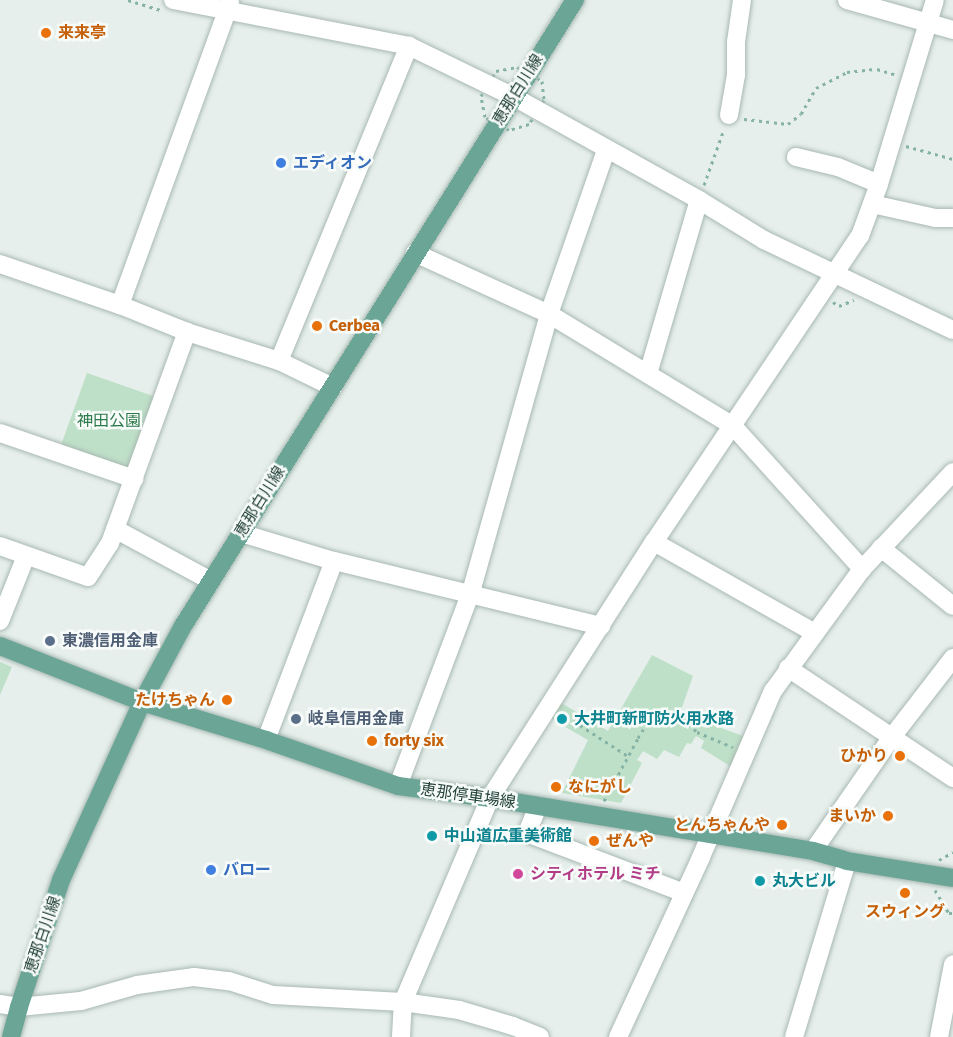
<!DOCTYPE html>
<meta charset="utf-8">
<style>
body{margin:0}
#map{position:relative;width:953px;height:1037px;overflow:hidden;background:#e6efeb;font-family:"Fira Sans","Noto Sans JP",sans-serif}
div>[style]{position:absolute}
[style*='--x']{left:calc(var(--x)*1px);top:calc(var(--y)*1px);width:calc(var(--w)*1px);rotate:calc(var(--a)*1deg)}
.green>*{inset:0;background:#bfe0c8}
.path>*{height:3px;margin-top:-1.5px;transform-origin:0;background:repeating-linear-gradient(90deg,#86b3a5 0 3px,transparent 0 7.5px)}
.roads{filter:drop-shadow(0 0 2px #a8b8b2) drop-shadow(0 0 2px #a8b8b2)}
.minor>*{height:18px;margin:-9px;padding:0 9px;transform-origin:9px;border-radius:9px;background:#fff}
.major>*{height:18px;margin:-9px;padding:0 9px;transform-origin:9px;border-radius:9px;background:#6aa596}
.dots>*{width:16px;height:16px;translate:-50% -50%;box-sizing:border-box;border:3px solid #f7fbf9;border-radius:50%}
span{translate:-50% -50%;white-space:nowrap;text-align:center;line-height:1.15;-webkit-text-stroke:5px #f7fbf9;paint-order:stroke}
.food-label{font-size:16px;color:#c56008;font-weight:700}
.left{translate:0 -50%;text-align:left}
.right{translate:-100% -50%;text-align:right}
.street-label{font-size:16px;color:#24423a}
.shop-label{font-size:16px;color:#366cbe;font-weight:700}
.park-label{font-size:16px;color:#2d7a4b}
.service-label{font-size:16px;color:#4e5e75;font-weight:700}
.culture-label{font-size:16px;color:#0d838f;font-weight:700}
.hotel-label{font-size:16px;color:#b23c85;font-weight:700}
</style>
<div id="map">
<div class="green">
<div style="clip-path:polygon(87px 373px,156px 397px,131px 469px,61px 445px)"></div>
<div style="clip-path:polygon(652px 655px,693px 676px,680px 713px,746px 737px,733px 768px,701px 748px,704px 741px,696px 736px,691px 744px,687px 743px,679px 757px,664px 750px,657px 759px,643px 751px,637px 760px,642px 763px,621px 803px,562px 793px,588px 740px,548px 717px,558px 701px,608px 731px)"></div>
<div style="clip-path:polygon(0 662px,12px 667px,0 695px)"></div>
</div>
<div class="path">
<div style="--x:128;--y:0;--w:34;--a:17"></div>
<div style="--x:517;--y:67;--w:29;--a:29"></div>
<div style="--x:542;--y:81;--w:19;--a:84"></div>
<div style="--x:544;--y:100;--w:28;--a:122"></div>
<div style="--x:529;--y:124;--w:21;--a:163"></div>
<div style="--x:509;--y:130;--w:27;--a:-152"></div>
<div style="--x:485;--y:117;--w:21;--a:-101"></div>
<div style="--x:481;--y:96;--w:29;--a:-59"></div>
<div style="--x:496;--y:71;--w:21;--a:-11"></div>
<div style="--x:744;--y:119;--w:44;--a:6.5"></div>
<div style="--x:788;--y:124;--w:16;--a:-38"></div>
<div style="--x:801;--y:114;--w:30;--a:-60"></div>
<div style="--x:816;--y:88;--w:35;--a:-27"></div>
<div style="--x:847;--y:72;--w:30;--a:-6"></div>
<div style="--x:877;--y:69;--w:21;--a:17"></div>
<div style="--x:906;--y:146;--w:49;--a:15.5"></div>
<div style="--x:704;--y:185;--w:59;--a:-70.3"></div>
<div style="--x:833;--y:302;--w:7;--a:34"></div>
<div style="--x:839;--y:306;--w:16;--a:-22"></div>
<div style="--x:561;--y:713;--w:80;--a:32.7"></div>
<div style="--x:604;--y:801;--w:72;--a:-61.6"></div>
<div style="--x:638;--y:738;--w:17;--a:-59"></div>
<div style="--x:647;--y:723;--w:15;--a:-32"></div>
<div style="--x:660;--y:715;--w:13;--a:0"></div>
<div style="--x:673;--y:715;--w:11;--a:22"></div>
<div style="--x:683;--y:719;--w:19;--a:43"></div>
<div style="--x:697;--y:732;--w:39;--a:23"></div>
<div style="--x:939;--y:860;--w:16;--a:-30"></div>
<div style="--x:935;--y:890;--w:27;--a:59"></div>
<div style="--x:949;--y:913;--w:4;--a:0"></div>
</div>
<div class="roads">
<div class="minor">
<div style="--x:173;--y:0;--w:240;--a:11"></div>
<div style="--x:409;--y:46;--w:117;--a:25.9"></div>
<div style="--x:514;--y:97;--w:212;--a:29.1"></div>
<div style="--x:699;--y:200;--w:76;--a:31.6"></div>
<div style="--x:764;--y:240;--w:209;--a:25.5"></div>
<div style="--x:847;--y:0;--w:110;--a:15.8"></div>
<div style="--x:729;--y:115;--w:41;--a:-80.1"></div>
<div style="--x:736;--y:75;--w:33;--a:-90"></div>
<div style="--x:736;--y:42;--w:42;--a:-81.9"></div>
<div style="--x:796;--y:157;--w:43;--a:13.4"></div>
<div style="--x:838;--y:167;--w:44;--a:22.5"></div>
<div style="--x:872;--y:204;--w:65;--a:12.5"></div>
<div style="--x:935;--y:218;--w:18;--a:0"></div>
<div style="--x:415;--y:253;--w:147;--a:24.5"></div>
<div style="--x:549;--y:314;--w:215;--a:31.3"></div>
<div style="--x:733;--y:426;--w:193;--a:47.9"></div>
<div style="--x:0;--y:264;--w:127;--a:18.9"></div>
<div style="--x:120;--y:305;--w:72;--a:21.9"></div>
<div style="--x:187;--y:332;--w:96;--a:17.5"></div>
<div style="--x:279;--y:361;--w:60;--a:25.7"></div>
<div style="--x:120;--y:305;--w:322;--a:-70"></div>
<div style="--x:279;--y:361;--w:341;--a:-67.6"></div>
<div style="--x:648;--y:374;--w:181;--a:-73.7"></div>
<div style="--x:0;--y:433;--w:142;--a:18.9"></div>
<div style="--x:115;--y:529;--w:109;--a:28.4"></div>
<div style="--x:241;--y:533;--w:97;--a:16.8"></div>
<div style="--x:334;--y:561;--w:275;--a:13.7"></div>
<div style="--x:654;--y:542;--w:185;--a:29.5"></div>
<div style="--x:0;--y:546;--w:93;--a:19.4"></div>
<div style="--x:88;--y:577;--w:40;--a:-57.1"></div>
<div style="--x:110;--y:543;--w:225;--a:-70"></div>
<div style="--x:881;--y:548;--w:92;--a:38.9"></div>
<div style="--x:0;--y:621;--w:70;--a:-68.2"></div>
<div style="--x:788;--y:668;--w:198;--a:33.7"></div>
<div style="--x:266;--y:740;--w:191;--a:-69.2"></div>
<div style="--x:398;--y:786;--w:207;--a:-69.4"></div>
<div style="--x:471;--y:592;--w:289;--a:-74.3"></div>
<div style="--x:549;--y:314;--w:174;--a:-70.8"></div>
<div style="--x:538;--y:806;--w:29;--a:112"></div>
<div style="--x:527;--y:833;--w:168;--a:20.9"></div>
<div style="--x:813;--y:851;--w:139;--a:-55.3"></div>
<div style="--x:892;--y:737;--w:100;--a:-52.3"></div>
<div style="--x:0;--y:1004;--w:19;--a:9"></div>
<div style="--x:19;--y:1007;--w:62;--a:-5.5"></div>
<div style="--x:81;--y:1001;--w:58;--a:-15.9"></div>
<div style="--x:137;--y:985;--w:58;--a:-8"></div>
<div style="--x:194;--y:977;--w:35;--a:7"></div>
<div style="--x:229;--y:981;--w:46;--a:17.7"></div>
<div style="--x:273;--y:995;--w:130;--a:3.1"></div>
<div style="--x:403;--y:1002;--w:57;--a:8.1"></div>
<div style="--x:459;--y:1010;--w:56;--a:16.5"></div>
<div style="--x:513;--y:1026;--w:29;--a:22"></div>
<div style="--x:401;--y:1037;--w:35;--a:-87"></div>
<div style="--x:403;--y:1002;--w:222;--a:-66.9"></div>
<div style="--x:490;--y:798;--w:304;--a:-57.4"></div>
<div style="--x:654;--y:542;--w:369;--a:-56.1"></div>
<div style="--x:860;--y:236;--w:55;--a:-69.9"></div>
<div style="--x:879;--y:184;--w:192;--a:-73.1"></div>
<div style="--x:618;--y:1037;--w:198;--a:-65.2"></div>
<div style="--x:701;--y:857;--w:181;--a:-66.6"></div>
<div style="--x:773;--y:691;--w:151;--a:-53.9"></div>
<div style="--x:862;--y:569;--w:133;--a:-46.8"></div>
<div style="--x:794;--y:1037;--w:184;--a:-73.2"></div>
<div style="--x:939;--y:1037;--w:74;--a:-79.1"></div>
</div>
<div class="major">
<div style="--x:0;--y:646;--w:153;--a:21.5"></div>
<div style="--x:142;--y:702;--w:130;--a:17"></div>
<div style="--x:266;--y:740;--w:140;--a:19.2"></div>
<div style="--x:398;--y:786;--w:93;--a:7.4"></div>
<div style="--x:490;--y:798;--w:327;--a:9.3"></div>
<div style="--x:813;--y:851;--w:35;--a:16"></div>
<div style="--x:847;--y:861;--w:107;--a:9.1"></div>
<div style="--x:11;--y:1037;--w:31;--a:-75"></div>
<div style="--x:19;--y:1007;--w:134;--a:-71.7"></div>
<div style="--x:61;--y:880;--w:196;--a:-65.5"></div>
<div style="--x:142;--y:702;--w:86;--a:-61.7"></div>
<div style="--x:183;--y:626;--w:739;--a:-57.95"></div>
</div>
</div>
<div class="dots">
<div style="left:46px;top:33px;background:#e8710a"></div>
<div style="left:281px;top:163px;background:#3f7fe0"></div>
<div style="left:317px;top:326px;background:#e8710a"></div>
<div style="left:50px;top:641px;background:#5c6f8a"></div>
<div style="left:227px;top:700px;background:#e8710a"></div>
<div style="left:296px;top:719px;background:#5c6f8a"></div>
<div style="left:562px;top:719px;background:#0f9aa8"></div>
<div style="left:372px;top:741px;background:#e8710a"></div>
<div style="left:900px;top:756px;background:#e8710a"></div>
<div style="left:556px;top:787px;background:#e8710a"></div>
<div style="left:888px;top:816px;background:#e8710a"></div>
<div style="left:782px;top:825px;background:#e8710a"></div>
<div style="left:432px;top:836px;background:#0f9aa8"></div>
<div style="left:594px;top:841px;background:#e8710a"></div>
<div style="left:211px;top:870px;background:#3f7fe0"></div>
<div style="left:518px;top:874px;background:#d1479c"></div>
<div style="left:760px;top:881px;background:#0f9aa8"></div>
<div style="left:905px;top:893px;background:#e8710a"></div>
</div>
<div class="food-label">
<span class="left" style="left:58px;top:33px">来来亭</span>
<span class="left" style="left:329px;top:326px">Cerbea</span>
<span class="right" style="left:215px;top:700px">たけちゃん</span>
<span class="left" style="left:384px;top:741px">forty six</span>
<span class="right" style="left:888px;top:756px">ひかり</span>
<span class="left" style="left:568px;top:787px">なにがし</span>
<span class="right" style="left:876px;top:816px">まいか</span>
<span class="right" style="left:770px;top:825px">とんちゃんや</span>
<span class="left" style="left:606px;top:841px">ぜんや</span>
<span style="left:905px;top:912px">スウィング</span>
</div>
<div class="street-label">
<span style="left:518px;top:90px;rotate:-58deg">恵那白川線</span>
<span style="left:260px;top:502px;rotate:-58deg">恵那白川線</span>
<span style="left:468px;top:796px;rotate:8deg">恵那停車場線</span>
<span style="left:43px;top:935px;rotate:-71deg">恵那白川線</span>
</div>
<div class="shop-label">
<span class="left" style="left:293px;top:163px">エディオン</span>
<span class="left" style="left:223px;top:870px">バロー</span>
</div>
<div class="park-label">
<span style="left:109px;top:421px">神田公園</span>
</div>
<div class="service-label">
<span class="left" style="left:62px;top:641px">東濃信用金庫</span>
<span class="left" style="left:308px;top:719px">岐阜信用金庫</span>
</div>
<div class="culture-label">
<span class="left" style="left:574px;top:719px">大井町新町防火用水路</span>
<span class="left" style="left:444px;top:836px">中山道広重美術館</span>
<span class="left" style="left:772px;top:881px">丸大ビル</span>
</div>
<div class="hotel-label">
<span class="left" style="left:530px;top:874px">シティホテル ミチ</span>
</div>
</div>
